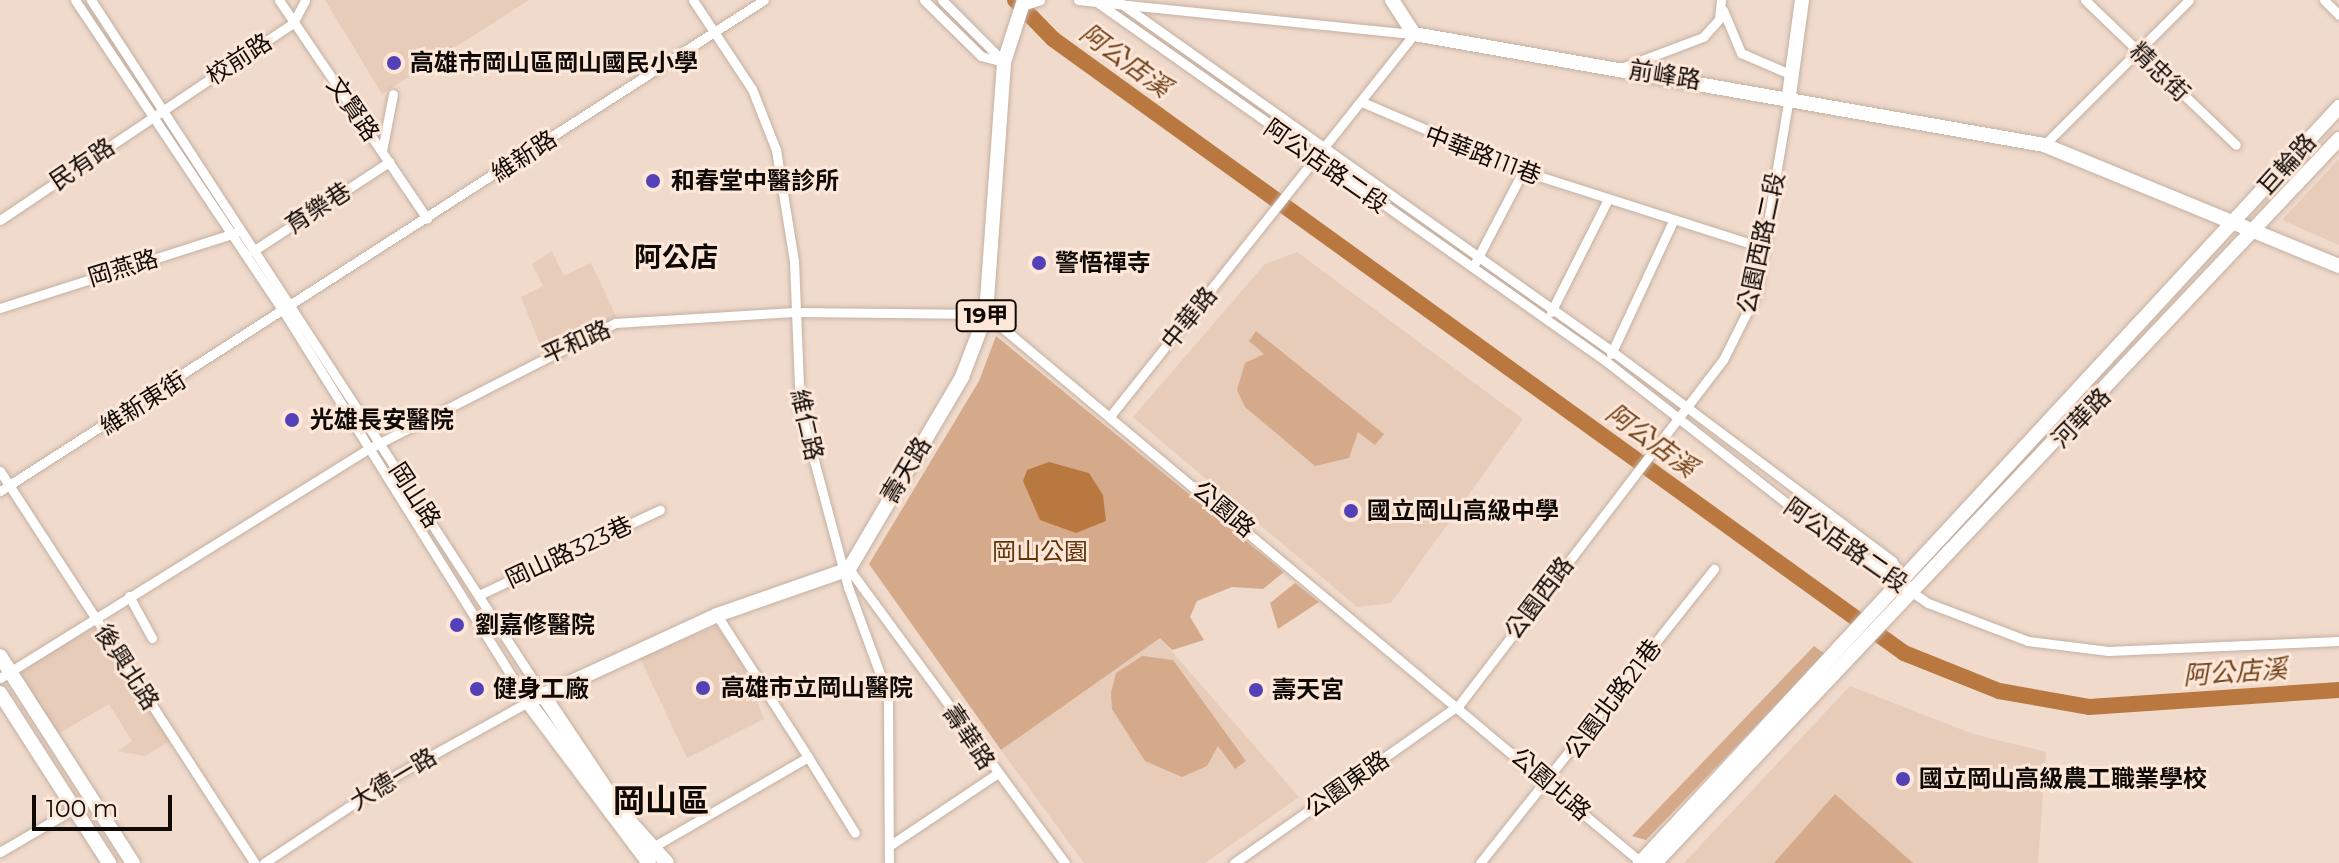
<!DOCTYPE html>
<meta charset="utf-8">
<style>
body{margin:0}
#map{position:relative;width:2339px;height:863px;overflow:hidden;background:#efdacb;font-family:Montserrat,"Noto Sans TC",sans-serif}
div>[style]{position:absolute}
[style*='--x']{left:calc(var(--x)*1px);top:calc(var(--y)*1px);width:calc(var(--w)*1px);rotate:calc(var(--a)*1deg)}
.built>*{inset:0;background:#e7ccb9}
.green>*{inset:0;background:#d5aa8a}
.water>*{inset:0;background:#ba7841}
.river>*{height:16px;margin:-8px;padding:0 8px;transform-origin:8px;border-radius:8px;background:#ba7841}
.roads{filter:drop-shadow(0 0 2px #c4b0a2) drop-shadow(0 0 2px #c4b0a2)}
.street>*{height:9px;margin:-4.5px;padding:0 4.5px;transform-origin:4.5px;border-radius:4.5px;background:#fff}
.secondary>*{height:14px;margin:-7px;padding:0 7px;transform-origin:7px;border-radius:7px;background:#fff}
.primary>*{height:14px;margin:-7px;padding:0 7px;transform-origin:7px;border-radius:7px;background:#fff}
.dots>*{width:22px;height:22px;translate:-50% -50%;box-sizing:border-box;border:4px solid #fce7d8;border-radius:50%}
span{translate:-50% -50%;white-space:nowrap;text-align:center;line-height:1.15;-webkit-text-stroke:6px #fce7d8;paint-order:stroke}
.shield-label span{padding:2px 6px;background:#fce7d8;border:2px solid;border-radius:6px;-webkit-text-stroke-width:0}
.shield-label{font-size:22px;color:#100a06;font-weight:700}
.street-label{font-size:24px;color:#100a06}
.poi-label{font-size:24px;color:#100a06;font-weight:700}
.left{translate:0 -50%;text-align:left}
.park-label{font-size:24px;color:#613409}
.water-label{font-size:26px;color:#72431b;font-style:italic}
.quarter-label{font-size:28px;color:#100a06;font-weight:700}
.district-label{font-size:32px;color:#100a06;font-weight:700}
.scale{position:absolute;left:32px;top:795px;width:140px;height:36px;box-sizing:border-box;border:4px solid #100a06;border-top:0;padding-left:10px;font-size:24px;line-height:28px;white-space:nowrap;color:#100a06;-webkit-text-stroke:6px #fce7d8;paint-order:stroke}
</style>
<div id="map">
<div class="built">
<div style="clip-path:polygon(325px 0,529px 0,382px 94px)"></div>
<div style="clip-path:polygon(2339px 159px,2339px 245px,2282px 220px)"></div>
<div style="clip-path:polygon(552px 251px,564px 276px,591px 263px,619px 322px,544px 355px,521px 297px,543px 286px,532px 264px)"></div>
<div style="clip-path:polygon(1297px 252px,1523px 419px,1391px 603px,1357px 607px,1133px 417px,1265px 264px)"></div>
<div style="clip-path:polygon(93px 615px,174px 739px,145px 756px,118px 751px,132px 741px,109px 704px,53px 737px,10px 671px)"></div>
<div style="clip-path:polygon(716px 626px,739px 656px,764px 719px,687px 758px,640px 658px)"></div>
<div style="clip-path:polygon(1160px 638px,1299px 797px,1205px 863px,1084px 863px,1001px 750px)"></div>
<div style="clip-path:polygon(1850px 686px,1973px 734px,2046px 752px,2038px 863px,1684px 863px)"></div>
</div>
<div class="green">
<div style="clip-path:polygon(1256px 331px,1384px 434px,1375px 445px,1358px 432px,1349px 458px,1315px 466px,1245px 407px,1237px 390px,1245px 363px,1264px 354px,1249px 341px)"></div>
<div style="clip-path:polygon(996px 336px,1284px 572px,1263px 589px,1232px 587px,1197px 601px,1190px 617px,1204px 640px,1172px 650px,1160px 638px,1001px 750px,869px 564px,979px 381px)"></div>
<div style="clip-path:polygon(1295px 583px,1319px 602px,1278px 629px,1270px 603px)"></div>
<div style="clip-path:polygon(1814px 646px,1825px 654px,1646px 840px,1632px 836px)"></div>
<div style="clip-path:polygon(1142px 656px,1173px 660px,1246px 761px,1235px 769px,1218px 746px,1207px 766px,1182px 777px,1145px 761px,1112px 709px,1111px 693px,1116px 673px)"></div>
<div style="clip-path:polygon(1835px 794px,1913px 863px,1774px 863px)"></div>
</div>
<div class="water">
<div style="clip-path:polygon(1049px 462px,1089px 473px,1103px 495px,1106px 521px,1076px 533px,1040px 520px,1023px 481px,1027px 470px)"></div>
</div>
<div class="river">
<div style="--x:1015;--y:0;--w:54;--a:45.7"></div>
<div style="--x:1053;--y:39;--w:1049;--a:35.81"></div>
<div style="--x:1904;--y:653;--w:102;--a:21.8"></div>
<div style="--x:1999;--y:691;--w:91;--a:10.1"></div>
<div style="--x:2089;--y:707;--w:251;--a:-3.9"></div>
</div>
<div class="roads">
<div class="street">
<div style="--x:75;--y:0;--w:376;--a:56.2"></div>
<div style="--x:284;--y:312;--w:460;--a:58"></div>
<div style="--x:528;--y:702;--w:149;--a:151"></div>
<div style="--x:398;--y:774;--w:161;--a:146.4"></div>
<div style="--x:91;--y:0;--w:829;--a:56.96"></div>
<div style="--x:279;--y:0;--w:264;--a:55.9"></div>
<div style="--x:693;--y:0;--w:107;--a:56.5"></div>
<div style="--x:752;--y:89;--w:66;--a:68.5"></div>
<div style="--x:776;--y:150;--w:112;--a:80.8"></div>
<div style="--x:794;--y:261;--w:147;--a:87.7"></div>
<div style="--x:800;--y:408;--w:185;--a:75"></div>
<div style="--x:848;--y:587;--w:116;--a:69.8"></div>
<div style="--x:888;--y:696;--w:167;--a:89.7"></div>
<div style="--x:924;--y:0;--w:80;--a:44.5"></div>
<div style="--x:981;--y:56;--w:24;--a:15"></div>
<div style="--x:942;--y:0;--w:85;--a:45"></div>
<div style="--x:1078;--y:0;--w:338;--a:5.8"></div>
<div style="--x:1094;--y:0;--w:628;--a:35.21"></div>
<div style="--x:1607;--y:362;--w:239;--a:38.2"></div>
<div style="--x:1795;--y:510;--w:162;--a:35"></div>
<div style="--x:1928;--y:603;--w:107;--a:20.8"></div>
<div style="--x:2028;--y:641;--w:81;--a:7.1"></div>
<div style="--x:2108;--y:651;--w:231;--a:-2.5"></div>
<div style="--x:1116;--y:0;--w:609;--a:35.31"></div>
<div style="--x:1613;--y:352;--w:349;--a:36.8"></div>
<div style="--x:1892;--y:561;--w:24;--a:55"></div>
<div style="--x:2085;--y:0;--w:209;--a:43.8"></div>
<div style="--x:2324;--y:0;--w:21;--a:45"></div>
<div style="--x:1022;--y:6;--w:19;--a:-18"></div>
<div style="--x:1723;--y:10;--w:47;--a:67.3"></div>
<div style="--x:1741;--y:53;--w:56;--a:23.3"></div>
<div style="--x:1621;--y:68;--w:88;--a:-20.7"></div>
<div style="--x:1703;--y:37;--w:24;--a:-48"></div>
<div style="--x:1719;--y:19;--w:19;--a:-84"></div>
<div style="--x:1362;--y:102;--w:175;--a:23.2"></div>
<div style="--x:1523;--y:171;--w:253;--a:17.7"></div>
<div style="--x:2044;--y:145;--w:205;--a:-45"></div>
<div style="--x:382;--y:151;--w:58;--a:-79.1"></div>
<div style="--x:0;--y:220;--w:353;--a:-33.9"></div>
<div style="--x:293;--y:23;--w:26;--a:-62"></div>
<div style="--x:253;--y:251;--w:163;--a:-33.2"></div>
<div style="--x:1475;--y:263;--w:104;--a:-62.4"></div>
<div style="--x:0;--y:308;--w:247;--a:-17.7"></div>
<div style="--x:1551;--y:312;--w:124;--a:-63.2"></div>
<div style="--x:1611;--y:354;--w:145;--a:-65"></div>
<div style="--x:1111;--y:415;--w:487;--a:-51.5"></div>
<div style="--x:0;--y:471;--w:468;--a:57"></div>
<div style="--x:0;--y:491;--w:908;--a:-32.73"></div>
<div style="--x:849;--y:569;--w:365;--a:53.7"></div>
<div style="--x:479;--y:595;--w:200;--a:-25.2"></div>
<div style="--x:129;--y:596;--w:48;--a:61.3"></div>
<div style="--x:0;--y:678;--w:436;--a:-31.9"></div>
<div style="--x:370;--y:448;--w:275;--a:-27"></div>
<div style="--x:615;--y:323;--w:179;--a:-3.5"></div>
<div style="--x:794;--y:312;--w:192;--a:0.6"></div>
<div style="--x:986;--y:314;--w:855;--a:39.93"></div>
<div style="--x:808;--y:757;--w:89;--a:58.3"></div>
<div style="--x:889;--y:846;--w:128;--a:-33.8"></div>
<div style="--x:653;--y:847;--w:179;--a:-30.1"></div>
<div style="--x:808;--y:757;--w:169;--a:-122.7"></div>
<div style="--x:0;--y:852;--w:107;--a:-30.4"></div>
<div style="--x:1234;--y:863;--w:275;--a:-35.1"></div>
<div style="--x:1459;--y:705;--w:434;--a:-52.6"></div>
<div style="--x:1723;--y:360;--w:74;--a:-63.4"></div>
<div style="--x:1756;--y:294;--w:201;--a:-80.5"></div>
<div style="--x:1480;--y:863;--w:376;--a:-51.5"></div>
</div>
<div class="secondary">
<div style="--x:1392;--y:0;--w:40;--a:57.1"></div>
<div style="--x:1414;--y:34;--w:640;--a:9.99"></div>
<div style="--x:2044;--y:145;--w:319;--a:22.3"></div>
<div style="--x:1789;--y:95;--w:96;--a:-82.2"></div>
<div style="--x:1640;--y:863;--w:1030;--a:-47.24"></div>
<div style="--x:1655;--y:863;--w:996;--a:-46.63"></div>
</div>
<div class="primary">
<div style="--x:0;--y:656;--w:246;--a:57.3"></div>
<div style="--x:0;--y:693;--w:202;--a:57.3"></div>
<div style="--x:543;--y:695;--w:142;--a:56.2"></div>
<div style="--x:622;--y:813;--w:67;--a:48"></div>
<div style="--x:649;--y:863;--w:201;--a:-126.9"></div>
<div style="--x:528;--y:702;--w:208;--a:-24.7"></div>
<div style="--x:717;--y:615;--w:140;--a:-19.2"></div>
<div style="--x:849;--y:569;--w:223;--a:-59.5"></div>
<div style="--x:962;--y:377;--w:67;--a:-69.1"></div>
<div style="--x:986;--y:314;--w:253;--a:-85.9"></div>
<div style="--x:1004;--y:62;--w:65;--a:-72.1"></div>
</div>
</div>
<div class="dots">
<div style="left:394px;top:63px;background:#5440b7"></div>
<div style="left:653px;top:181px;background:#5440b7"></div>
<div style="left:1039px;top:263px;background:#5440b7"></div>
<div style="left:292px;top:420px;background:#5440b7"></div>
<div style="left:1351px;top:511px;background:#5440b7"></div>
<div style="left:457px;top:625px;background:#5440b7"></div>
<div style="left:703px;top:688px;background:#5440b7"></div>
<div style="left:477px;top:689px;background:#5440b7"></div>
<div style="left:1256px;top:690px;background:#5440b7"></div>
<div style="left:1903px;top:779px;background:#5440b7"></div>
</div>
<div class="shield-label">
<span style="left:986px;top:316px">19甲</span>
</div>
<div class="street-label">
<span style="left:239px;top:59px;rotate:-33deg">校前路</span>
<span style="left:2160px;top:72px;rotate:44deg">精忠街</span>
<span style="left:1665px;top:75px;rotate:9deg">前峰路</span>
<span style="left:353px;top:109px;rotate:55deg">文賢路</span>
<span style="left:1483px;top:155px;rotate:21deg">中華路111巷</span>
<span style="left:524px;top:156px;rotate:-33deg">維新路</span>
<span style="left:82px;top:164px;rotate:-34deg">民有路</span>
<span style="left:2287px;top:164px;rotate:-48deg">巨輪路</span>
<span style="left:1326px;top:166px;rotate:35deg">阿公店路二段</span>
<span style="left:318px;top:208px;rotate:-33deg">育樂巷</span>
<span style="left:1761px;top:243px;rotate:-78deg">公園西路二段</span>
<span style="left:123px;top:268px;rotate:-17deg">岡燕路</span>
<span style="left:1189px;top:318px;rotate:-51deg">中華路</span>
<span style="left:576px;top:342px;rotate:-24deg">平和路</span>
<span style="left:143px;top:403px;rotate:-32deg">維新東街</span>
<span style="left:2081px;top:418px;rotate:-46deg">河華路</span>
<span style="left:807px;top:425px;rotate:77deg">維仁路</span>
<span style="left:906px;top:470px;rotate:-59deg">壽天路</span>
<span style="left:415px;top:495px;rotate:57deg">岡山路</span>
<span style="left:1224px;top:509px;rotate:40deg">公園路</span>
<span style="left:1846px;top:545px;rotate:35deg">阿公店路二段</span>
<span style="left:569px;top:552px;rotate:-25deg">岡山路323巷</span>
<span style="left:1539px;top:598px;rotate:-53deg">公園西路</span>
<span style="left:127px;top:667px;rotate:57deg">後興北路</span>
<span style="left:1613px;top:699px;rotate:-53deg">公園北路21巷</span>
<span style="left:969px;top:737px;rotate:56deg">壽華路</span>
<span style="left:393px;top:779px;rotate:-31deg">大德一路</span>
<span style="left:1347px;top:784px;rotate:-35deg">公園東路</span>
<span style="left:1551px;top:784px;rotate:41deg">公園北路</span>
</div>
<div class="poi-label">
<span class="left" style="left:410px;top:63px">高雄市岡山區岡山國民小學</span>
<span class="left" style="left:671px;top:181px">和春堂中醫診所</span>
<span class="left" style="left:1055px;top:263px">警悟禪寺</span>
<span class="left" style="left:310px;top:420px">光雄長安醫院</span>
<span class="left" style="left:1367px;top:511px">國立岡山高級中學</span>
<span class="left" style="left:475px;top:625px">劉嘉修醫院</span>
<span class="left" style="left:721px;top:688px">高雄市立岡山醫院</span>
<span class="left" style="left:493px;top:689px">健身工廠</span>
<span class="left" style="left:1272px;top:690px">壽天宮</span>
<span class="left" style="left:1919px;top:779px">國立岡山高級農工職業學校</span>
</div>
<div class="park-label">
<span style="left:1040px;top:552px">岡山公園</span>
</div>
<div class="water-label">
<span style="left:1125px;top:61px;rotate:36deg">阿公店溪</span>
<span style="left:1651px;top:441px;rotate:36deg">阿公店溪</span>
<span style="left:2235px;top:673px;rotate:-4deg">阿公店溪</span>
</div>
<div class="quarter-label">
<span style="left:676px;top:257px">阿公店</span>
</div>
<div class="district-label">
<span style="left:661px;top:801px">岡山區</span>
</div>
<div class="scale">100 m</div>
</div>
